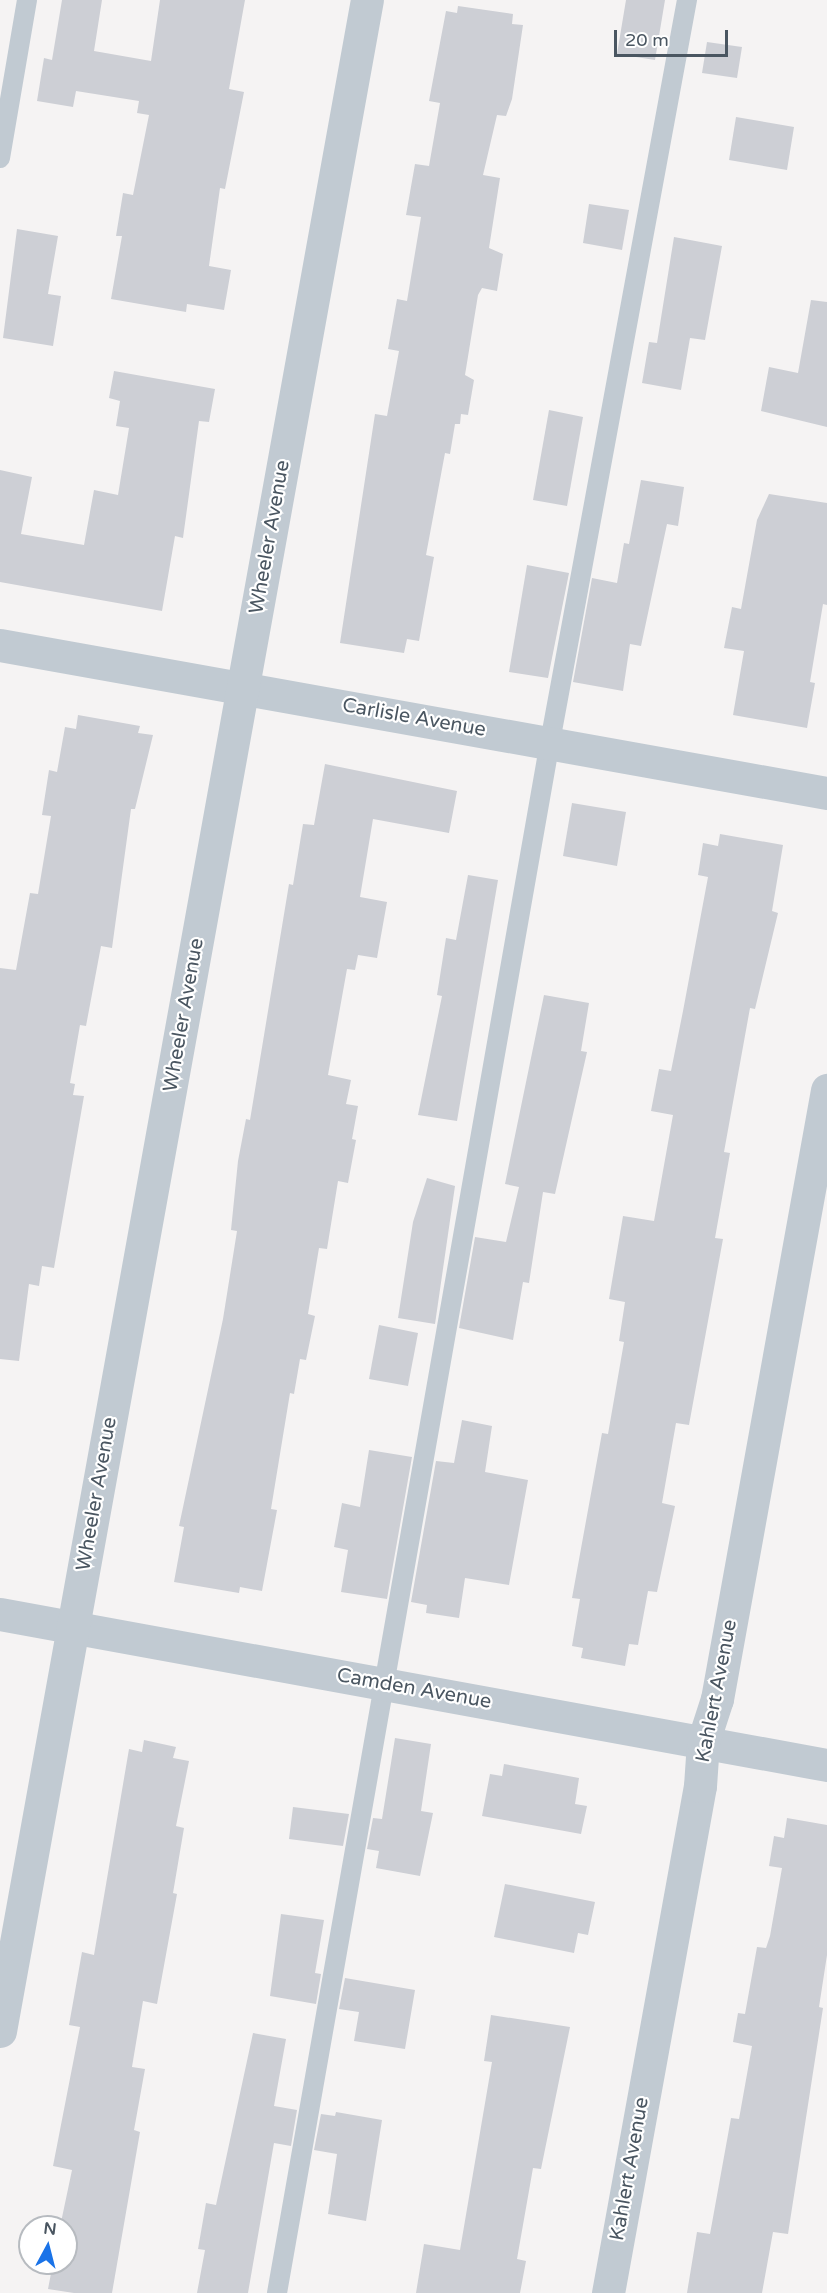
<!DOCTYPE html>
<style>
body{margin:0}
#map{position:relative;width:827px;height:2293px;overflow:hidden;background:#f5f3f3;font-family:"Varela Round",sans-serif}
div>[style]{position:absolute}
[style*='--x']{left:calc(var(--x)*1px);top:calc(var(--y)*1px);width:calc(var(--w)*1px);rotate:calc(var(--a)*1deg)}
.building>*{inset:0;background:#cdcfd5}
.service>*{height:20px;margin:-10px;padding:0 10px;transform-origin:10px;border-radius:10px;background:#c1cad2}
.minor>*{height:33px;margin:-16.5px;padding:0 16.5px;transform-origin:16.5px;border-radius:16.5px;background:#c1cad2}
span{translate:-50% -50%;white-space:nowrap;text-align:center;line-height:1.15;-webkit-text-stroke:4.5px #fff;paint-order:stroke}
.street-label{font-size:20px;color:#4a5661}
.north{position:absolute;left:18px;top:2215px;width:60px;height:60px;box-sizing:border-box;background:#fff;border:2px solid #b7bbc0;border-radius:50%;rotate:7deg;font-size:16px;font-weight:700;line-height:24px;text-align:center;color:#4a5661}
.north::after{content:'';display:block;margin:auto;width:21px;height:27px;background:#1a73e8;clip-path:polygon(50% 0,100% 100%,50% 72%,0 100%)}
.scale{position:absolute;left:614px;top:30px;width:114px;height:27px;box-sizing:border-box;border:3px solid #4a5661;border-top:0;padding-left:8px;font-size:18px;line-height:21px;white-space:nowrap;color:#4a5661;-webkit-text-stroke:4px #fff;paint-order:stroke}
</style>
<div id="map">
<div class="building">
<div style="clip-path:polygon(62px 0,102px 0,94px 51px,151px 61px,160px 0,245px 0,229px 89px,244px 92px,225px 189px,220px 188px,209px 266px,231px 270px,224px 310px,187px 304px,186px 312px,111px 299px,122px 236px,116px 236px,123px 193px,133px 195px,149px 115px,137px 113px,139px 101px,76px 91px,73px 107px,37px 101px,44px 58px,52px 60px)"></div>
<div style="clip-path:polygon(626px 0,665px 0,655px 60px,617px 54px)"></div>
<div style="clip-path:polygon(458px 6px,513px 14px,512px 24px,523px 25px,512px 99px,506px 116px,497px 115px,483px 175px,500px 178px,489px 248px,503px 254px,497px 291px,482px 288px,478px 295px,465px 375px,474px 380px,468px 415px,461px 414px,460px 424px,455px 424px,450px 454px,445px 453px,426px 555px,434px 557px,419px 641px,407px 639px,404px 653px,340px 643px,375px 414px,387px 416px,399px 351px,388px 349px,397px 299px,407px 301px,421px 217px,406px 215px,415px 164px,429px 166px,440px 103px,429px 101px,446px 11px,457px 13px)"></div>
<div style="clip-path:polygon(707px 42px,742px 47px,737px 78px,702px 73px)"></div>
<div style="clip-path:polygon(736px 117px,794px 127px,787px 170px,729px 160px)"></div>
<div style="clip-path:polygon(589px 204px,629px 210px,622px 250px,583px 243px)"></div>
<div style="clip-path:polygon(17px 229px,58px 236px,48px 294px,61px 296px,53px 346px,3px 338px)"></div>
<div style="clip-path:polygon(674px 237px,722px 246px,705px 340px,690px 338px,681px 390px,642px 383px,649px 342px,657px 343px)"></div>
<div style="clip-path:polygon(811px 300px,827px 302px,827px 427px,761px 411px,769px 367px,798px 373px)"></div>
<div style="clip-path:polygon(114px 371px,215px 389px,209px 422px,199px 421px,183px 538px,175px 536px,162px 611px,0 582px,0 470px,32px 477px,21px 534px,84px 545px,94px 490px,118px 495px,129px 428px,116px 426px,120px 401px,109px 398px)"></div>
<div style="clip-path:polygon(549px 410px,583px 417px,567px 506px,533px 500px)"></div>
<div style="clip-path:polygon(641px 480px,684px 487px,678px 526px,667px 524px,641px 646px,630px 644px,623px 691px,573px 682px,592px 578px,617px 583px,624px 543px,629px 544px)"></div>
<div style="clip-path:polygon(769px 494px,827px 503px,827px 605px,823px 604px,810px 682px,815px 683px,807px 728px,733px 715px,744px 651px,724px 648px,732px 607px,741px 609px,757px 520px)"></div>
<div style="clip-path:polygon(527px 565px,569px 573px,548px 678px,509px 672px)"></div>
<div style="clip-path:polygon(78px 715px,140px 726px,138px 733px,153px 735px,135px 809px,131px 809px,112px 948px,101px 946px,86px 1026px,80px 1025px,70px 1083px,75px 1084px,73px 1095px,84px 1096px,54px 1268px,42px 1266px,39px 1286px,29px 1284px,19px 1361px,0 1359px,0 968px,16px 970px,30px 893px,38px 894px,51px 816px,42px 815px,49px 770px,57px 772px,65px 727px,76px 729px)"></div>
<div style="clip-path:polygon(325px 764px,457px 791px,449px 833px,373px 819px,360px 897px,387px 902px,377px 958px,358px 955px,355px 970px,347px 969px,328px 1075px,351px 1080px,346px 1104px,358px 1106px,352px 1139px,356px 1140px,348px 1183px,338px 1181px,327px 1249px,319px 1248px,308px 1314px,315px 1316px,306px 1360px,300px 1359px,294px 1394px,290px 1393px,271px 1509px,277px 1510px,262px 1591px,240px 1587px,239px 1593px,174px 1582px,184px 1527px,179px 1526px,223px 1319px,237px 1231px,231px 1230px,238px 1161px,246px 1119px,250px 1120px,289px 884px,293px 885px,303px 824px,314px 825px)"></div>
<div style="clip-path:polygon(572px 803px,626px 812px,617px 866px,563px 856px)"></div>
<div style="clip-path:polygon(720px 834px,783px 845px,772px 911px,778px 913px,755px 1009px,750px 1008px,724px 1152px,730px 1153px,715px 1238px,723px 1239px,689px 1425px,676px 1423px,662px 1503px,675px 1506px,669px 1535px,657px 1592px,648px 1591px,638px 1645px,629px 1644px,625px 1666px,581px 1658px,583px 1648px,572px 1646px,580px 1599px,572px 1598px,602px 1433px,608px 1434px,624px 1342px,619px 1341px,625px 1302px,609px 1299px,623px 1216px,654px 1221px,673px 1115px,651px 1111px,659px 1069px,671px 1071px,683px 1011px,708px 877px,698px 875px,703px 843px,718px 846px)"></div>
<div style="clip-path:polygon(468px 875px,498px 880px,457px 1121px,418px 1115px,442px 996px,437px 995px,446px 938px,456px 940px)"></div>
<div style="clip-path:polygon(544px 995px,589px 1003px,581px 1051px,587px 1052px,555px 1194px,543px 1192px,529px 1283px,523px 1282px,513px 1340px,459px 1328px,475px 1237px,506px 1242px,519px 1187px,505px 1184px)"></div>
<div style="clip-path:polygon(427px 1178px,455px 1186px,435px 1324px,398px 1318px,413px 1222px)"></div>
<div style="clip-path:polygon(379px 1325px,418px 1333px,408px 1386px,369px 1379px)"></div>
<div style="clip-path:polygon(462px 1420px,492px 1426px,485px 1472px,528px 1480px,509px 1585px,465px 1578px,459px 1618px,426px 1613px,427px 1605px,411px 1602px,436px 1461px,454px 1463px)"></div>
<div style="clip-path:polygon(369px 1450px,412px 1457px,387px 1599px,341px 1592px,348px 1550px,334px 1547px,342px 1503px,360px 1507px)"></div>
<div style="clip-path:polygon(395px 1738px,431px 1744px,421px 1811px,433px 1813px,420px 1876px,376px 1868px,379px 1851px,367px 1849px,373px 1818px,382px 1819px)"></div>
<div style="clip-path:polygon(144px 1740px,176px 1747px,173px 1758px,189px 1761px,176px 1826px,184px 1828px,173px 1893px,177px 1894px,157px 2004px,143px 2001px,132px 2067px,145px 2069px,134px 2130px,140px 2132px,112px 2293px,74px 2293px,48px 2289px,53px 2263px,66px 2263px,66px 2227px,60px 2227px,72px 2170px,53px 2166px,80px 2027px,69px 2025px,82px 1952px,94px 1955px,129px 1749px,142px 1752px)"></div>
<div style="clip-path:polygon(504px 1764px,579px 1778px,575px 1804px,587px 1806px,581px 1834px,482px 1816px,490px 1774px,502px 1776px)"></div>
<div style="clip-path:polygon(293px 1807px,349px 1814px,343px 1846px,289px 1839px)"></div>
<div style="clip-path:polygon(787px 1818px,827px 1825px,827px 1955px,819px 2007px,823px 2008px,788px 2234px,773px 2232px,762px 2293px,687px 2293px,697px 2232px,710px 2234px,731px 2118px,739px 2119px,752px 2046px,733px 2042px,738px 2013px,745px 2014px,757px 1947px,766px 1948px,770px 1936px,782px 1868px,769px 1866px,774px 1836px,784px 1838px)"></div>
<div style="clip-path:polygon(505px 1884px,595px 1902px,588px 1935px,578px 1933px,574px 1953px,494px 1937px)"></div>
<div style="clip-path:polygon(281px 1914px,324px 1920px,315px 1973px,321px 1974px,316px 2004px,270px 1996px)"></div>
<div style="clip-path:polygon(345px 1978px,415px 1990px,405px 2049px,354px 2041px,359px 2012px,339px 2009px)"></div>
<div style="clip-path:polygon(491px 2015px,570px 2027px,541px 2169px,533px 2168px,517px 2259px,526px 2261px,520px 2293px,416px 2293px,424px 2244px,460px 2250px,492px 2062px,484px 2061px)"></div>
<div style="clip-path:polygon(253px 2033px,286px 2039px,274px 2106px,297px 2110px,291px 2146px,274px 2143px,248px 2293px,197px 2293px,205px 2250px,198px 2249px,206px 2203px,216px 2205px)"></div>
<div style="clip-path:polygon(336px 2112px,382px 2120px,366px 2221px,328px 2214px,337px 2154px,314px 2150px,321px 2114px,335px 2116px)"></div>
</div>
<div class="service">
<div style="--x:0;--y:158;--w:160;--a:-80.3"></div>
<div style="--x:277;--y:2293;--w:1575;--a:-80.02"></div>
<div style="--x:550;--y:742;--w:755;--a:-79.54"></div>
</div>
<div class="minor">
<div style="--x:0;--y:645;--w:840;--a:10.15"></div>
<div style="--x:0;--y:1614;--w:841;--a:10.35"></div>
<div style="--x:0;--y:2031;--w:2064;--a:-79.76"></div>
<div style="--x:608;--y:2293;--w:515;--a:-79.72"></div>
<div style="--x:700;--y:1786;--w:44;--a:-86.1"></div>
<div style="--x:703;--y:1742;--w:45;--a:-72"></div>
<div style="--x:717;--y:1699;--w:619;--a:-79.76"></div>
</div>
<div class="street-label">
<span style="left:270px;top:537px;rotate:-80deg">Wheeler Avenue</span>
<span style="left:414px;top:718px;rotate:10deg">Carlisle Avenue</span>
<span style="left:184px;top:1015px;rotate:-80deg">Wheeler Avenue</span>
<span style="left:97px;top:1494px;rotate:-80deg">Wheeler Avenue</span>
<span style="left:414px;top:1689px;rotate:10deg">Camden Avenue</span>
<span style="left:717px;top:1691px;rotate:-79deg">Kahlert Avenue</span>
<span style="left:630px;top:2169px;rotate:-80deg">Kahlert Avenue</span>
</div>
<div class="north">N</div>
<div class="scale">20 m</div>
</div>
